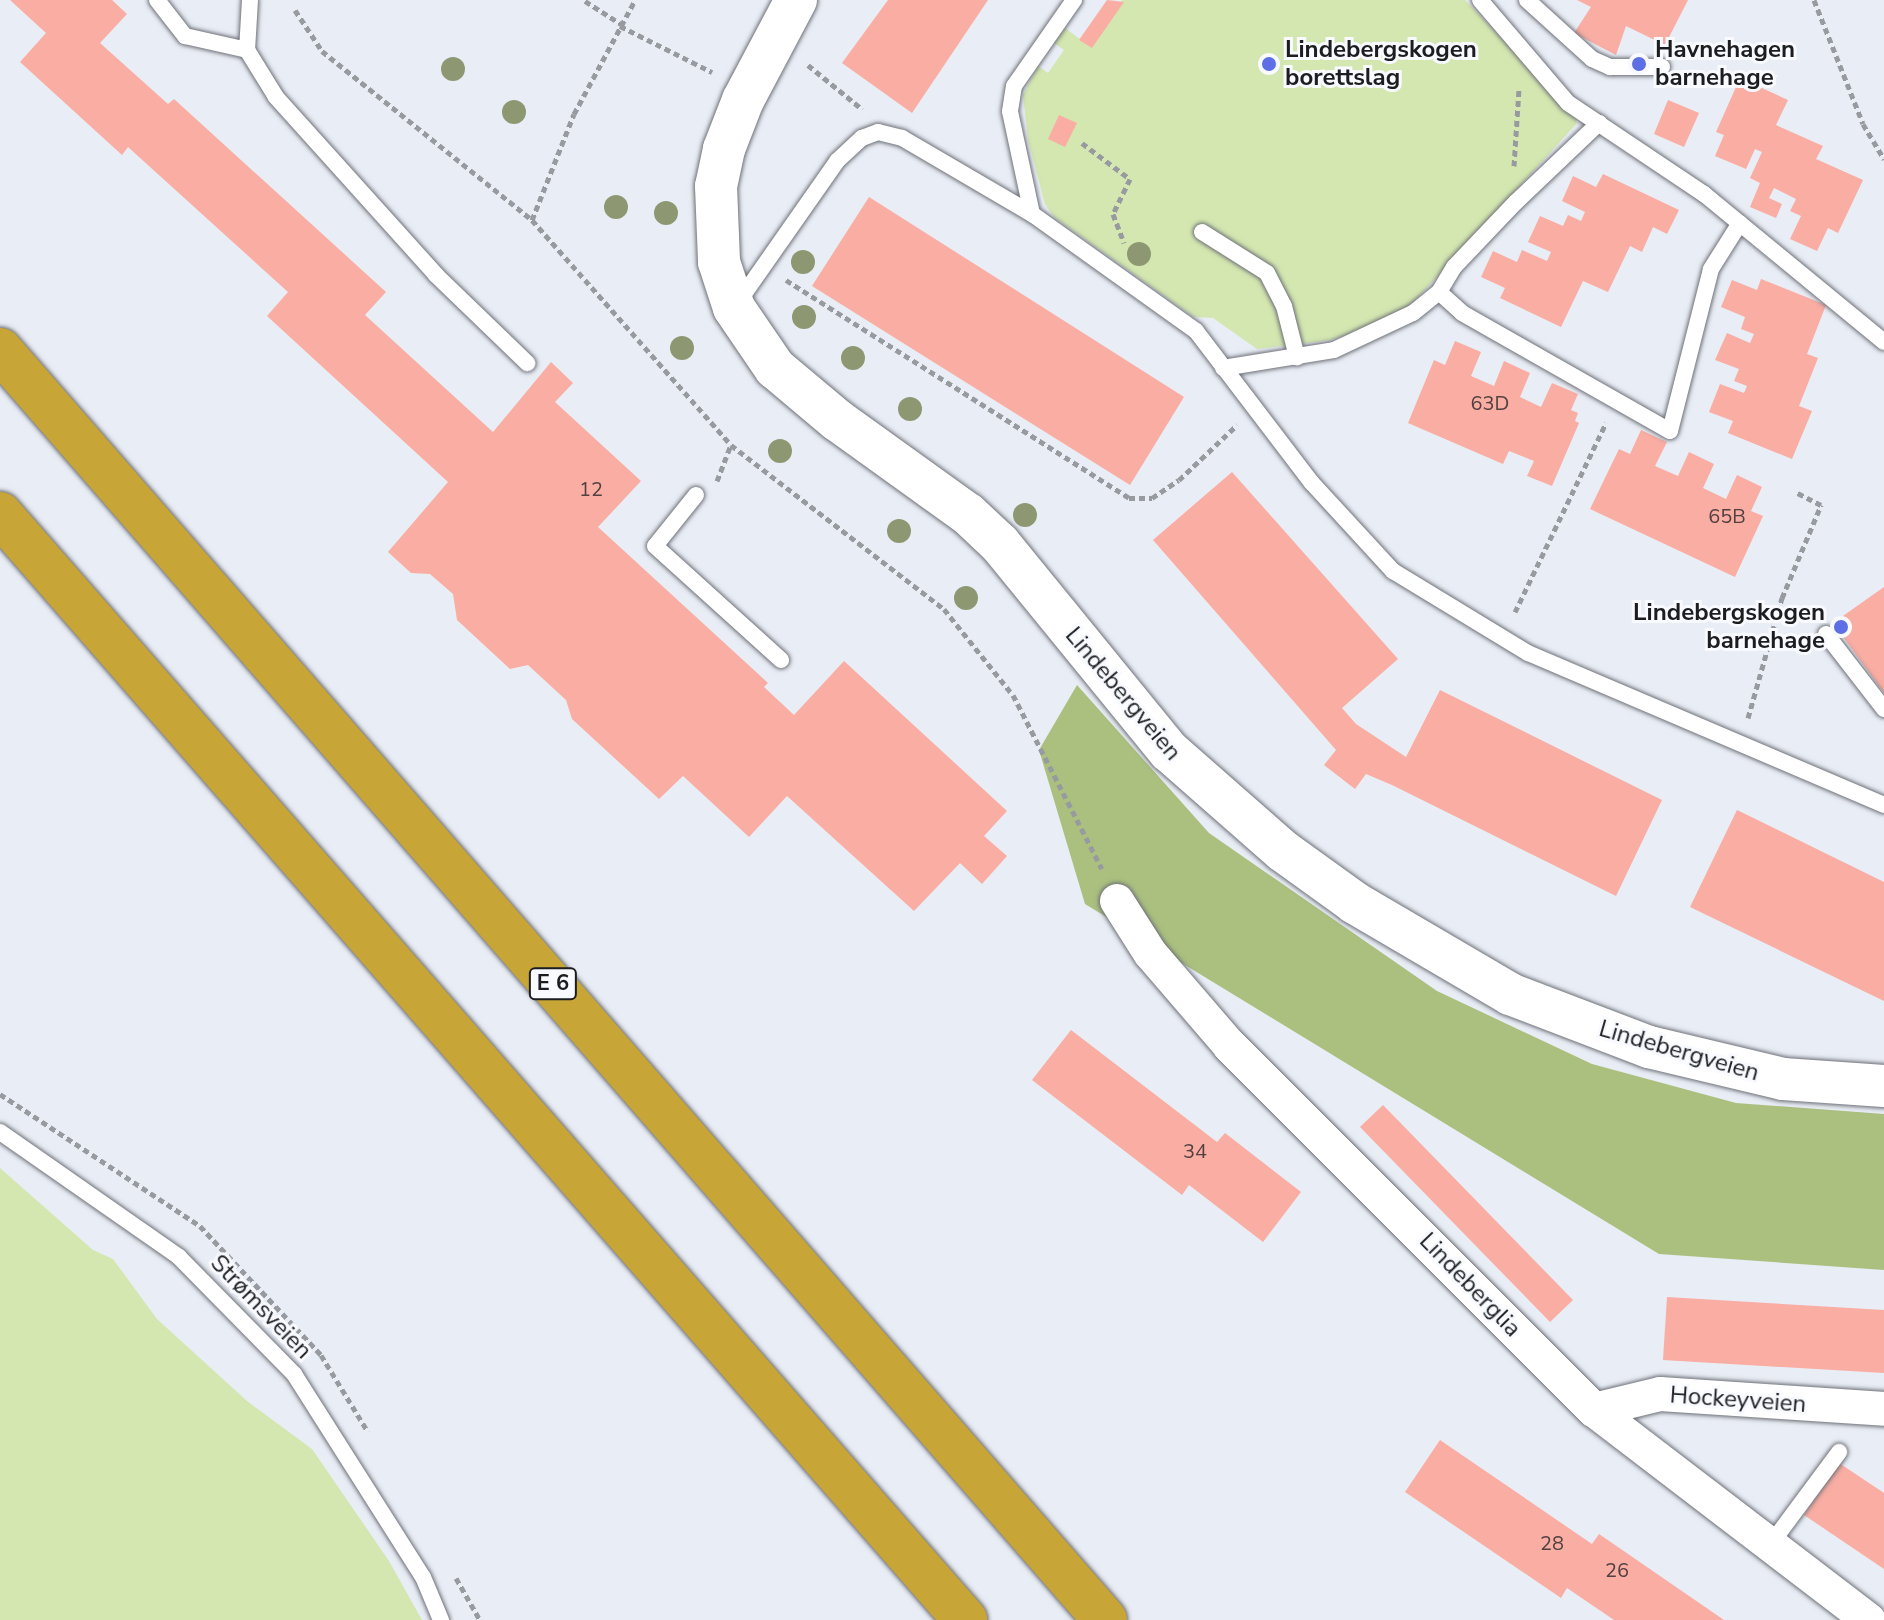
<!DOCTYPE html>
<meta charset="utf-8">
<style>
body{margin:0}
#map{position:relative;width:1884px;height:1620px;overflow:hidden;background:#e9edf5;font-family:"Nunito Sans",sans-serif}
div>[style]{position:absolute}
[style*='--x']{left:calc(var(--x)*1px);top:calc(var(--y)*1px);width:calc(var(--w)*1px);rotate:calc(var(--a)*1deg)}
.green>*{inset:0;background:#d4e7b0}
.forest>*{inset:0;background:#abc07f}
.building>*{inset:0;background:#f9ada3}
.path>*{height:5px;margin-top:-2.5px;transform-origin:0;background:repeating-linear-gradient(90deg,#979ba0 0 6px,transparent 0 10px)}
.roads{filter:drop-shadow(0 0 2px #6e7178) drop-shadow(0 0 2px #6e7178)}
.service>*{height:16px;margin:-8px;padding:0 8px;transform-origin:8px;border-radius:8px;background:#fff}
.minor>*{height:34px;margin:-17px;padding:0 17px;transform-origin:17px;border-radius:17px;background:#fff}
.tertiary>*{height:42px;margin:-21px;padding:0 21px;transform-origin:21px;border-radius:21px;background:#fff}
.motorway>*{height:44px;margin:-22px;padding:0 22px;transform-origin:22px;border-radius:22px;background:#c7a536}
.trees>*{width:24px;height:24px;margin:-12px;border-radius:50%;background:#8d9873}
.dots>*{width:22px;height:22px;translate:-50% -50%;box-sizing:border-box;border:4px solid #f8faff;border-radius:50%}
span{translate:-50% -50%;white-space:nowrap;text-align:center;line-height:1.15;-webkit-text-stroke:6px #f8faff;paint-order:stroke}
.number-label{font-size:20px;color:#524140}
.number-label span{-webkit-text-stroke-width:0}
.shield-label span{padding:2px 6px;background:#f8faff;border:2px solid;border-radius:6px;-webkit-text-stroke-width:0}
.shield-label{font-size:22px;color:#1b1d1f;font-weight:700}
.poi-label{font-size:24px;color:#1b1d1f;font-weight:700}
.left{translate:0 -50%;text-align:left}
.right{translate:-100% -50%;text-align:right}
.street-label{font-size:24px;color:#1b1d1f}
</style>
<div id="map">
<div class="green">
<div style="clip-path:polygon(1122px 0,1465px 0,1574px 114px,1577px 123px,1412px 304px,1367px 329px,1330px 340px,1257px 349px,1213px 318px,1194px 317px,1054px 217px,1045px 204px,1028px 140px,1023px 95px,1038px 66px,1048px 73px,1064px 50px,1054px 43px,1065px 28px,1092px 48px)"></div>
<div style="clip-path:polygon(0 1168px,93px 1250px,113px 1259px,157px 1319px,247px 1401px,312px 1449px,389px 1561px,422px 1620px,0 1620px)"></div>
</div>
<div class="forest">
<div style="clip-path:polygon(1077px 685px,1209px 833px,1437px 991px,1592px 1064px,1736px 1103px,1884px 1114px,1884px 1270px,1659px 1254px,1085px 904px,1039px 750px)"></div>
</div>
<div class="building">
<div style="clip-path:polygon(10px 0,112px 0,127px 14px,100px 43px,168px 104px,174px 99px,386px 292px,365px 315px,493px 432px,551px 362px,573px 383px,555px 402px,641px 481px,598px 527px,768px 683px,764px 687px,794px 715px,844px 661px,1007px 811px,984px 836px,1007px 856px,982px 884px,960px 863px,914px 911px,787px 796px,749px 837px,683px 776px,659px 799px,572px 719px,566px 700px,528px 665px,510px 669px,457px 620px,453px 594px,430px 574px,411px 573px,388px 552px,448px 482px,267px 316px,288px 292px,128px 147px,122px 155px,20px 62px,46px 33px)"></div>
<div style="clip-path:polygon(888px 0,988px 0,912px 113px,842px 63px)"></div>
<div style="clip-path:polygon(1107px 0,1124px 2px,1092px 48px,1079px 40px)"></div>
<div style="clip-path:polygon(1577px 0,1688px 0,1665px 45px,1626px 26px,1616px 55px,1574px 33px,1591px 7px)"></div>
<div style="clip-path:polygon(1740px 78px,1788px 100px,1776px 125px,1823px 146px,1816px 159px,1863px 180px,1838px 233px,1828px 228px,1817px 251px,1790px 239px,1801px 216px,1790px 211px,1796px 199px,1774px 188px,1769px 198px,1782px 204px,1776px 218px,1750px 207px,1760px 183px,1750px 178px,1762px 152px,1755px 149px,1746px 169px,1715px 156px,1724px 135px,1716px 132px)"></div>
<div style="clip-path:polygon(1668px 100px,1699px 113px,1684px 147px,1654px 134px)"></div>
<div style="clip-path:polygon(1059px 115px,1077px 123px,1065px 147px,1048px 139px)"></div>
<div style="clip-path:polygon(1603px 174px,1679px 210px,1667px 234px,1653px 227px,1642px 252px,1630px 246px,1608px 292px,1583px 281px,1561px 327px,1500px 298px,1505px 288px,1481px 277px,1493px 251px,1517px 262px,1522px 250px,1547px 261px,1551px 252px,1528px 242px,1540px 216px,1563px 226px,1568px 215px,1581px 221px,1585px 212px,1562px 201px,1573px 176px,1596px 187px)"></div>
<div style="clip-path:polygon(869px 197px,1184px 397px,1130px 485px,812px 286px)"></div>
<div style="clip-path:polygon(1761px 279px,1826px 305px,1807px 354px,1818px 358px,1799px 406px,1812px 411px,1792px 459px,1728px 433px,1733px 421px,1709px 412px,1720px 384px,1744px 393px,1747px 386px,1734px 381px,1739px 369px,1715px 360px,1727px 333px,1750px 343px,1754px 334px,1741px 329px,1745px 317px,1721px 307px,1732px 280px,1757px 290px)"></div>
<div style="clip-path:polygon(1455px 341px,1481px 352px,1471px 376px,1494px 386px,1504px 361px,1530px 373px,1520px 397px,1541px 407px,1552px 383px,1578px 394px,1571px 410px,1578px 413px,1575px 421px,1579px 423px,1552px 486px,1527px 476px,1534px 461px,1509px 451px,1503px 464px,1408px 423px,1434px 360px,1445px 365px)"></div>
<div style="clip-path:polygon(1641px 430px,1667px 442px,1655px 466px,1678px 476px,1689px 452px,1714px 464px,1703px 488px,1726px 499px,1737px 475px,1762px 487px,1751px 511px,1763px 516px,1735px 577px,1590px 509px,1619px 449px,1630px 454px)"></div>
<div style="clip-path:polygon(1232px 472px,1398px 659px,1342px 708px,1356px 724px,1406px 757px,1440px 690px,1662px 800px,1616px 896px,1392px 785px,1366px 774px,1355px 789px,1324px 765px,1336px 750px,1153px 540px)"></div>
<div style="clip-path:polygon(1884px 587px,1884px 693px,1833px 623px)"></div>
<div style="clip-path:polygon(1737px 810px,1884px 882px,1884px 1001px,1690px 907px)"></div>
<div style="clip-path:polygon(1071px 1030px,1217px 1142px,1225px 1133px,1301px 1192px,1263px 1242px,1189px 1185px,1182px 1195px,1032px 1080px)"></div>
<div style="clip-path:polygon(1383px 1105px,1573px 1300px,1550px 1322px,1360px 1127px)"></div>
<div style="clip-path:polygon(1667px 1297px,1884px 1310px,1884px 1373px,1663px 1360px)"></div>
<div style="clip-path:polygon(1440px 1440px,1592px 1544px,1599px 1534px,1724px 1620px,1614px 1620px,1567px 1588px,1561px 1598px,1405px 1492px)"></div>
<div style="clip-path:polygon(1839px 1463px,1884px 1493px,1884px 1569px,1804px 1515px)"></div>
</div>
<div class="path">
<div style="--x:1814;--y:0;--w:133;--a:68.4"></div>
<div style="--x:1863;--y:124;--w:41;--a:59"></div>
<div style="--x:585;--y:1;--w:43;--a:32.6"></div>
<div style="--x:295;--y:10;--w:49;--a:56.6"></div>
<div style="--x:322;--y:51;--w:270;--a:38.8"></div>
<div style="--x:532;--y:220;--w:300;--a:48.5"></div>
<div style="--x:731;--y:445;--w:269;--a:37.6"></div>
<div style="--x:944;--y:609;--w:110;--a:51.3"></div>
<div style="--x:1013;--y:695;--w:195;--a:62.9"></div>
<div style="--x:620;--y:26;--w:103;--a:26.6"></div>
<div style="--x:808;--y:65;--w:70;--a:39.2"></div>
<div style="--x:1082;--y:143;--w:60;--a:36.9"></div>
<div style="--x:1130;--y:179;--w:39;--a:116"></div>
<div style="--x:1113;--y:214;--w:31;--a:69"></div>
<div style="--x:1514;--y:166;--w:78;--a:-86.3"></div>
<div style="--x:532;--y:220;--w:114;--a:-68.4"></div>
<div style="--x:574;--y:114;--w:129;--a:-61.8"></div>
<div style="--x:786;--y:280;--w:406;--a:32.4"></div>
<div style="--x:1129;--y:498;--w:23;--a:0"></div>
<div style="--x:1152;--y:498;--w:32;--a:-34"></div>
<div style="--x:1179;--y:480;--w:80;--a:-43.5"></div>
<div style="--x:717;--y:481;--w:39;--a:-69"></div>
<div style="--x:1515;--y:612;--w:210;--a:-64.3"></div>
<div style="--x:1748;--y:718;--w:125;--a:-74.2"></div>
<div style="--x:1782;--y:598;--w:101;--a:-67.2"></div>
<div style="--x:1821;--y:505;--w:29;--a:-153"></div>
<div style="--x:0;--y:1094;--w:240;--a:33.4"></div>
<div style="--x:200;--y:1226;--w:177;--a:46.8"></div>
<div style="--x:321;--y:1355;--w:90;--a:58.6"></div>
<div style="--x:456;--y:1578;--w:48;--a:60.3"></div>
</div>
<div class="roads">
<div class="service">
<div style="--x:157;--y:0;--w:46;--a:52.1"></div>
<div style="--x:185;--y:36;--w:64;--a:12.7"></div>
<div style="--x:250;--y:0;--w:50;--a:93.4"></div>
<div style="--x:247;--y:50;--w:55;--a:58.3"></div>
<div style="--x:276;--y:97;--w:239;--a:48"></div>
<div style="--x:436;--y:275;--w:127;--a:44"></div>
<div style="--x:1480;--y:0;--w:135;--a:49.5"></div>
<div style="--x:1568;--y:103;--w:164;--a:33.8"></div>
<div style="--x:1704;--y:194;--w:233;--a:39.4"></div>
<div style="--x:1527;--y:0;--w:88;--a:42.2"></div>
<div style="--x:1592;--y:59;--w:20;--a:24"></div>
<div style="--x:1610;--y:67;--w:52;--a:0"></div>
<div style="--x:1032;--y:214;--w:105;--a:-102.1"></div>
<div style="--x:1010;--y:111;--w:25;--a:-81"></div>
<div style="--x:1014;--y:86;--w:105;--a:-55.1"></div>
<div style="--x:1202;--y:232;--w:77;--a:32.2"></div>
<div style="--x:1267;--y:273;--w:37;--a:63"></div>
<div style="--x:1284;--y:306;--w:53;--a:75.7"></div>
<div style="--x:1439;--y:292;--w:31;--a:42"></div>
<div style="--x:1462;--y:313;--w:239;--a:29.6"></div>
<div style="--x:1670;--y:431;--w:167;--a:-75.8"></div>
<div style="--x:1711;--y:269;--w:54;--a:-57.8"></div>
<div style="--x:737;--y:304;--w:174;--a:-55"></div>
<div style="--x:837;--y:161;--w:34;--a:-43"></div>
<div style="--x:862;--y:138;--w:17;--a:-21"></div>
<div style="--x:878;--y:132;--w:25;--a:14"></div>
<div style="--x:902;--y:138;--w:151;--a:30.3"></div>
<div style="--x:1032;--y:214;--w:201;--a:35.5"></div>
<div style="--x:1196;--y:331;--w:191;--a:52.7"></div>
<div style="--x:1312;--y:483;--w:120;--a:47.4"></div>
<div style="--x:1393;--y:571;--w:158;--a:31.3"></div>
<div style="--x:1528;--y:653;--w:387;--a:23.1"></div>
<div style="--x:1223;--y:368;--w:112;--a:-9.2"></div>
<div style="--x:1334;--y:350;--w:87;--a:-25.1"></div>
<div style="--x:1413;--y:313;--w:33;--a:-39"></div>
<div style="--x:1439;--y:292;--w:29;--a:-59"></div>
<div style="--x:1454;--y:267;--w:90;--a:-46.4"></div>
<div style="--x:1516;--y:202;--w:115;--a:-43.6"></div>
<div style="--x:696;--y:495;--w:65;--a:128.8"></div>
<div style="--x:655;--y:546;--w:170;--a:42.1"></div>
<div style="--x:1826;--y:634;--w:95;--a:52.3"></div>
<div style="--x:0;--y:1132;--w:218;--a:34.9"></div>
<div style="--x:179;--y:1257;--w:164;--a:45.5"></div>
<div style="--x:294;--y:1374;--w:241;--a:57.6"></div>
<div style="--x:423;--y:1577;--w:47;--a:67.3"></div>
<div style="--x:1770;--y:1545;--w:116;--a:-53.4"></div>
</div>
<div class="minor">
<div style="--x:1117;--y:901;--w:62;--a:57.6"></div>
<div style="--x:1150;--y:953;--w:123;--a:49.3"></div>
<div style="--x:1230;--y:1046;--w:515;--a:45"></div>
<div style="--x:1594;--y:1410;--w:346;--a:37.4"></div>
<div style="--x:1594;--y:1410;--w:68;--a:-13.6"></div>
<div style="--x:1660;--y:1394;--w:225;--a:3.8"></div>
</div>
<div class="tertiary">
<div style="--x:796;--y:0;--w:113;--a:117.9"></div>
<div style="--x:743;--y:100;--w:53;--a:111.2"></div>
<div style="--x:724;--y:149;--w:38;--a:102"></div>
<div style="--x:716;--y:186;--w:76;--a:87.7"></div>
<div style="--x:719;--y:262;--w:48;--a:71.9"></div>
<div style="--x:734;--y:308;--w:73;--a:55.7"></div>
<div style="--x:775;--y:368;--w:81;--a:40"></div>
<div style="--x:837;--y:420;--w:161;--a:35.7"></div>
<div style="--x:968;--y:514;--w:44;--a:43.2"></div>
<div style="--x:1000;--y:544;--w:267;--a:50.8"></div>
<div style="--x:1169;--y:751;--w:152;--a:41.3"></div>
<div style="--x:1283;--y:851;--w:89;--a:35.8"></div>
<div style="--x:1355;--y:903;--w:180;--a:30.4"></div>
<div style="--x:1510;--y:994;--w:149;--a:20.9"></div>
<div style="--x:1649;--y:1047;--w:138;--a:13.4"></div>
<div style="--x:1783;--y:1079;--w:101;--a:4"></div>
</div>
<div class="motorway">
<div style="--x:0;--y:350;--w:1683;--a:48.97"></div>
<div style="--x:0;--y:514;--w:1468;--a:48.89"></div>
</div>
</div>
<div class="trees">
<div style="left:453px;top:69px"></div>
<div style="left:514px;top:112px"></div>
<div style="left:616px;top:207px"></div>
<div style="left:666px;top:213px"></div>
<div style="left:1139px;top:254px"></div>
<div style="left:803px;top:262px"></div>
<div style="left:804px;top:317px"></div>
<div style="left:682px;top:348px"></div>
<div style="left:853px;top:358px"></div>
<div style="left:910px;top:409px"></div>
<div style="left:780px;top:451px"></div>
<div style="left:1025px;top:515px"></div>
<div style="left:899px;top:531px"></div>
<div style="left:966px;top:598px"></div>
</div>
<div class="dots">
<div style="left:1269px;top:64px;background:#5e6ee5"></div>
<div style="left:1639px;top:64px;background:#5e6ee5"></div>
<div style="left:1841px;top:627px;background:#5e6ee5"></div>
</div>
<div class="number-label">
<span style="left:1490px;top:403px">63D</span>
<span style="left:591px;top:489px">12</span>
<span style="left:1727px;top:516px">65B</span>
<span style="left:1195px;top:1151px">34</span>
<span style="left:1552px;top:1543px">28</span>
<span style="left:1617px;top:1570px">26</span>
</div>
<div class="shield-label">
<span style="left:553px;top:984px">E 6</span>
</div>
<div class="poi-label">
<span class="left" style="left:1285px;top:64px">Lindebergskogen<br>borettslag</span>
<span class="left" style="left:1655px;top:64px">Havnehagen<br>barnehage</span>
<span class="right" style="left:1825px;top:627px">Lindebergskogen<br>barnehage</span>
</div>
<div class="street-label">
<span style="left:1123px;top:694px;rotate:50deg">Lindebergveien</span>
<span style="left:1679px;top:1051px;rotate:16deg">Lindebergveien</span>
<span style="left:1470px;top:1285px;rotate:46deg">Lindeberglia</span>
<span style="left:261px;top:1307px;rotate:46deg">Strømsveien</span>
<span style="left:1738px;top:1400px;rotate:4deg">Hockeyveien</span>
</div>
</div>
